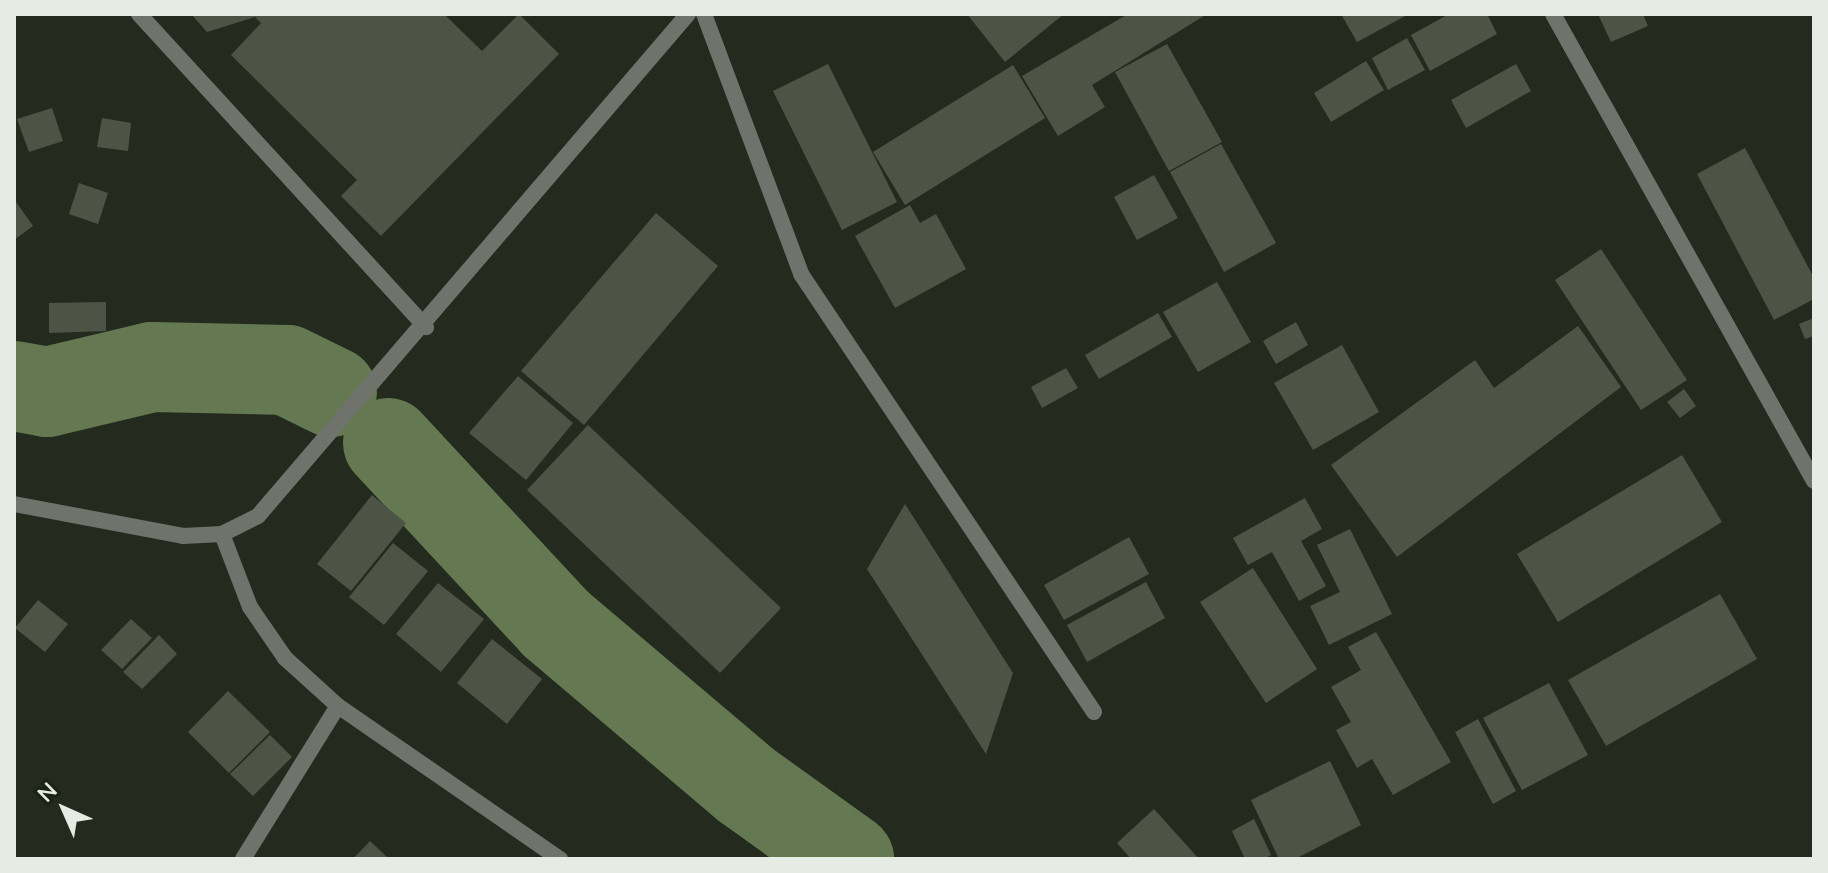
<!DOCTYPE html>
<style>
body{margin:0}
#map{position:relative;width:1828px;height:873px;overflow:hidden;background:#242b1e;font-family:Mulish,sans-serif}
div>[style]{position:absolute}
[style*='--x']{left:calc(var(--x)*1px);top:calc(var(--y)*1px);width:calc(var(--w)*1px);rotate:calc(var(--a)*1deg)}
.river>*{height:90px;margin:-45px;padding:0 45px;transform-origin:45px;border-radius:45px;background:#647952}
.building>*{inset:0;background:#4d5446}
.service>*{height:16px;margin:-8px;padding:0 8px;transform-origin:8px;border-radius:8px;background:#6f736c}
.minor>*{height:16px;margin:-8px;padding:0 8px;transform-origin:8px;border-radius:8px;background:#6f736c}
span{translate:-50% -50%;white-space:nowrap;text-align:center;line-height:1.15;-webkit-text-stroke:7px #1a2115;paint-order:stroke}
.frame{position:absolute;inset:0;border:16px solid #e6ebe3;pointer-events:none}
.north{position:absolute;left:24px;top:769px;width:80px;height:80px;-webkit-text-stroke:6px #1a2115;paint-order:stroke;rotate:315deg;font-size:22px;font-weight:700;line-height:32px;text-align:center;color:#e6ebe3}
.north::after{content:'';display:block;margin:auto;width:28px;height:36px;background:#e6ebe3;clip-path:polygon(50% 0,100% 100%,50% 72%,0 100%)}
</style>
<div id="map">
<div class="river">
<div style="--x:14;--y:386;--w:34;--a:10"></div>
<div style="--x:47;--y:392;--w:108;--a:-13.4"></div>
<div style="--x:152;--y:367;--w:135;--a:1.3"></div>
<div style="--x:287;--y:370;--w:50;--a:26.1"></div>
<div style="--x:388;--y:443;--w:246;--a:47.1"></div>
<div style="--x:555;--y:623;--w:250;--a:40.3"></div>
<div style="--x:746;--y:785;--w:127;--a:35.7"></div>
</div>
<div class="building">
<div style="clip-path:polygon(191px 14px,444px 14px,482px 51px,519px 14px,559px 54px,381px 236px,341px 196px,357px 180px,231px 55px,261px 23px,255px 17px,207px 32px)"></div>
<div style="clip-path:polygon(967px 14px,1064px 14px,1005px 62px)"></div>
<div style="clip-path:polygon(1128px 14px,1207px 14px,1092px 85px,1105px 107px,1058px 136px,1022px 76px)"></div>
<div style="clip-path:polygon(1341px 14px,1409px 14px,1357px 42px)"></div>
<div style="clip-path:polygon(1449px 14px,1487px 14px,1497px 34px,1430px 71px,1411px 35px)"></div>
<div style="clip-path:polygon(1598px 14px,1643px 14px,1648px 26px,1611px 42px)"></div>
<div style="clip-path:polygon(1407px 38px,1425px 70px,1388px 90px,1372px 58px)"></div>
<div style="clip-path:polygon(1167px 44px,1222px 142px,1169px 171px,1115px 72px)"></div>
<div style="clip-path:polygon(1366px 61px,1384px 90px,1331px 122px,1314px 93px)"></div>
<div style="clip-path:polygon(828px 64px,897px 202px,842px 230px,773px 91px)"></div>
<div style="clip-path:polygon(1516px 64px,1531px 91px,1466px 128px,1451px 100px)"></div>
<div style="clip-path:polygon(1013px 65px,1045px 118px,905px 205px,873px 152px)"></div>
<div style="clip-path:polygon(52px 108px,63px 141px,29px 152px,17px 119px)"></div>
<div style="clip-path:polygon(102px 118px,131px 123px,128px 151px,97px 147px)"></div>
<div style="clip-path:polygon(1221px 144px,1276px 243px,1224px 272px,1170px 172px)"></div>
<div style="clip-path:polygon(1745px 148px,1814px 278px,1814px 299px,1774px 320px,1697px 174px)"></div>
<div style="clip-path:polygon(1154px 175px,1178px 218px,1137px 240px,1114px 197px)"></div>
<div style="clip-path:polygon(79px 183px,108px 193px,98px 224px,69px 214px)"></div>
<div style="clip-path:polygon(14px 199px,33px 226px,14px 240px)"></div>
<div style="clip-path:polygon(910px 205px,920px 223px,936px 214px,966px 269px,895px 308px,855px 236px)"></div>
<div style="clip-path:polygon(656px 213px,718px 266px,584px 425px,521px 371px)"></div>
<div style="clip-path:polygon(1601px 249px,1687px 380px,1641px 410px,1555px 280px)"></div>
<div style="clip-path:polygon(1217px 282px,1251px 342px,1198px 372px,1163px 312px)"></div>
<div style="clip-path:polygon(106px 302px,106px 331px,49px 333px,49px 303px)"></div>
<div style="clip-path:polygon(1158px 313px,1172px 337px,1099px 379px,1085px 355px)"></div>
<div style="clip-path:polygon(1814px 318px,1814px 336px,1805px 339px,1799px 324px)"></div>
<div style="clip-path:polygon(1296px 322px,1308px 345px,1276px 364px,1263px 341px)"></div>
<div style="clip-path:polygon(1578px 326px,1621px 387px,1397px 557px,1331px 465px,1475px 360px,1494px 388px)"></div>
<div style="clip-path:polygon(1342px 345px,1379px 412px,1313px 450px,1274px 383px)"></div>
<div style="clip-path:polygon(1066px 368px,1078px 388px,1042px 408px,1031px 387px)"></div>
<div style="clip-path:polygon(518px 376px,573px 423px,526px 480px,469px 433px)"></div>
<div style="clip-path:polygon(1684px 389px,1696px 406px,1680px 418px,1667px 402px)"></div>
<div style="clip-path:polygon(588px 425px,781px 608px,720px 673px,527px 490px)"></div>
<div style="clip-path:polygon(1682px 455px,1722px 522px,1558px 622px,1517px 554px)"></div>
<div style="clip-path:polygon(372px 495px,406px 523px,351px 591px,317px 564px)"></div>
<div style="clip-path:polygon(1305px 498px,1322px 529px,1301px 541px,1326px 586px,1299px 601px,1272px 552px,1248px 565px,1233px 538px)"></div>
<div style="clip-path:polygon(905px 504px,1013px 673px,986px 754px,867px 569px)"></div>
<div style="clip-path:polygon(1350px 529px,1392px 614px,1329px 645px,1310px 606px,1340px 592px,1317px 545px)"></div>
<div style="clip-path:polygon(1129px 537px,1149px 574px,1064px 620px,1044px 585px)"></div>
<div style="clip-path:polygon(393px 543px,428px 571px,384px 625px,349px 597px)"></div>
<div style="clip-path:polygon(1253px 568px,1317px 669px,1266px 703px,1200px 602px)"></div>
<div style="clip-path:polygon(1146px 582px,1165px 618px,1087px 662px,1067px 625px)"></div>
<div style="clip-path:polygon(438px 583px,484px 619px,441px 672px,396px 634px)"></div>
<div style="clip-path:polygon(1720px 594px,1757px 659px,1606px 746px,1568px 680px)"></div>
<div style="clip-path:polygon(38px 600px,68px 624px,45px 652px,15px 628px)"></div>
<div style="clip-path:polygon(131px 619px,152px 638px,122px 669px,101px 650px)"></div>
<div style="clip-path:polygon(1376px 632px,1451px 762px,1393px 795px,1372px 759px,1357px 768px,1336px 730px,1351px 722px,1331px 687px,1361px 670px,1348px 647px)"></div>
<div style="clip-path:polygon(159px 635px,177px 654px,142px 689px,123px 672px)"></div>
<div style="clip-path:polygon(492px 639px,542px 679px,507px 724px,457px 683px)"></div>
<div style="clip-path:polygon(1549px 683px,1588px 755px,1522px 790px,1483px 718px)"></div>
<div style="clip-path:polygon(228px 691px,270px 732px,229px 773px,188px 732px)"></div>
<div style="clip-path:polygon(1478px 719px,1516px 791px,1493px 804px,1455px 732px)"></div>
<div style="clip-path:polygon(270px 735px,292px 757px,253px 796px,230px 774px)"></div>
<div style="clip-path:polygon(1330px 761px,1361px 825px,1295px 859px,1279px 859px,1251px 800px)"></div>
<div style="clip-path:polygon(1154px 809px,1199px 859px,1131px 859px,1117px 843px)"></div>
<div style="clip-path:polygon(1254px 819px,1271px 855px,1264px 859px,1245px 859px,1232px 831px)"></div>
<div style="clip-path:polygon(370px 841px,389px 859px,353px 859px)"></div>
</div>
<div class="service">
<div style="--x:222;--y:534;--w:78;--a:69"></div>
<div style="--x:250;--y:607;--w:62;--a:55.5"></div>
<div style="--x:285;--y:658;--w:72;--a:42.2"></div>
<div style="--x:338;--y:706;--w:270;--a:34.6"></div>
<div style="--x:243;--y:859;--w:180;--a:-58.2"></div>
</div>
<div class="minor">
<div style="--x:139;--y:14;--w:425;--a:47.5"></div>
<div style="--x:704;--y:14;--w:278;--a:69.5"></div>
<div style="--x:801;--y:274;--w:527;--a:56.22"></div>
<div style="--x:1553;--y:14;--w:535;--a:60.8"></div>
<div style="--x:14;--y:504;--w:172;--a:10.7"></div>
<div style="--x:183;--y:536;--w:39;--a:-3"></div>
<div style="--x:222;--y:534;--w:40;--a:-26.6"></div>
<div style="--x:258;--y:516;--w:661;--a:-49.42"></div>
</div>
<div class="frame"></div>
<div class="north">N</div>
</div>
